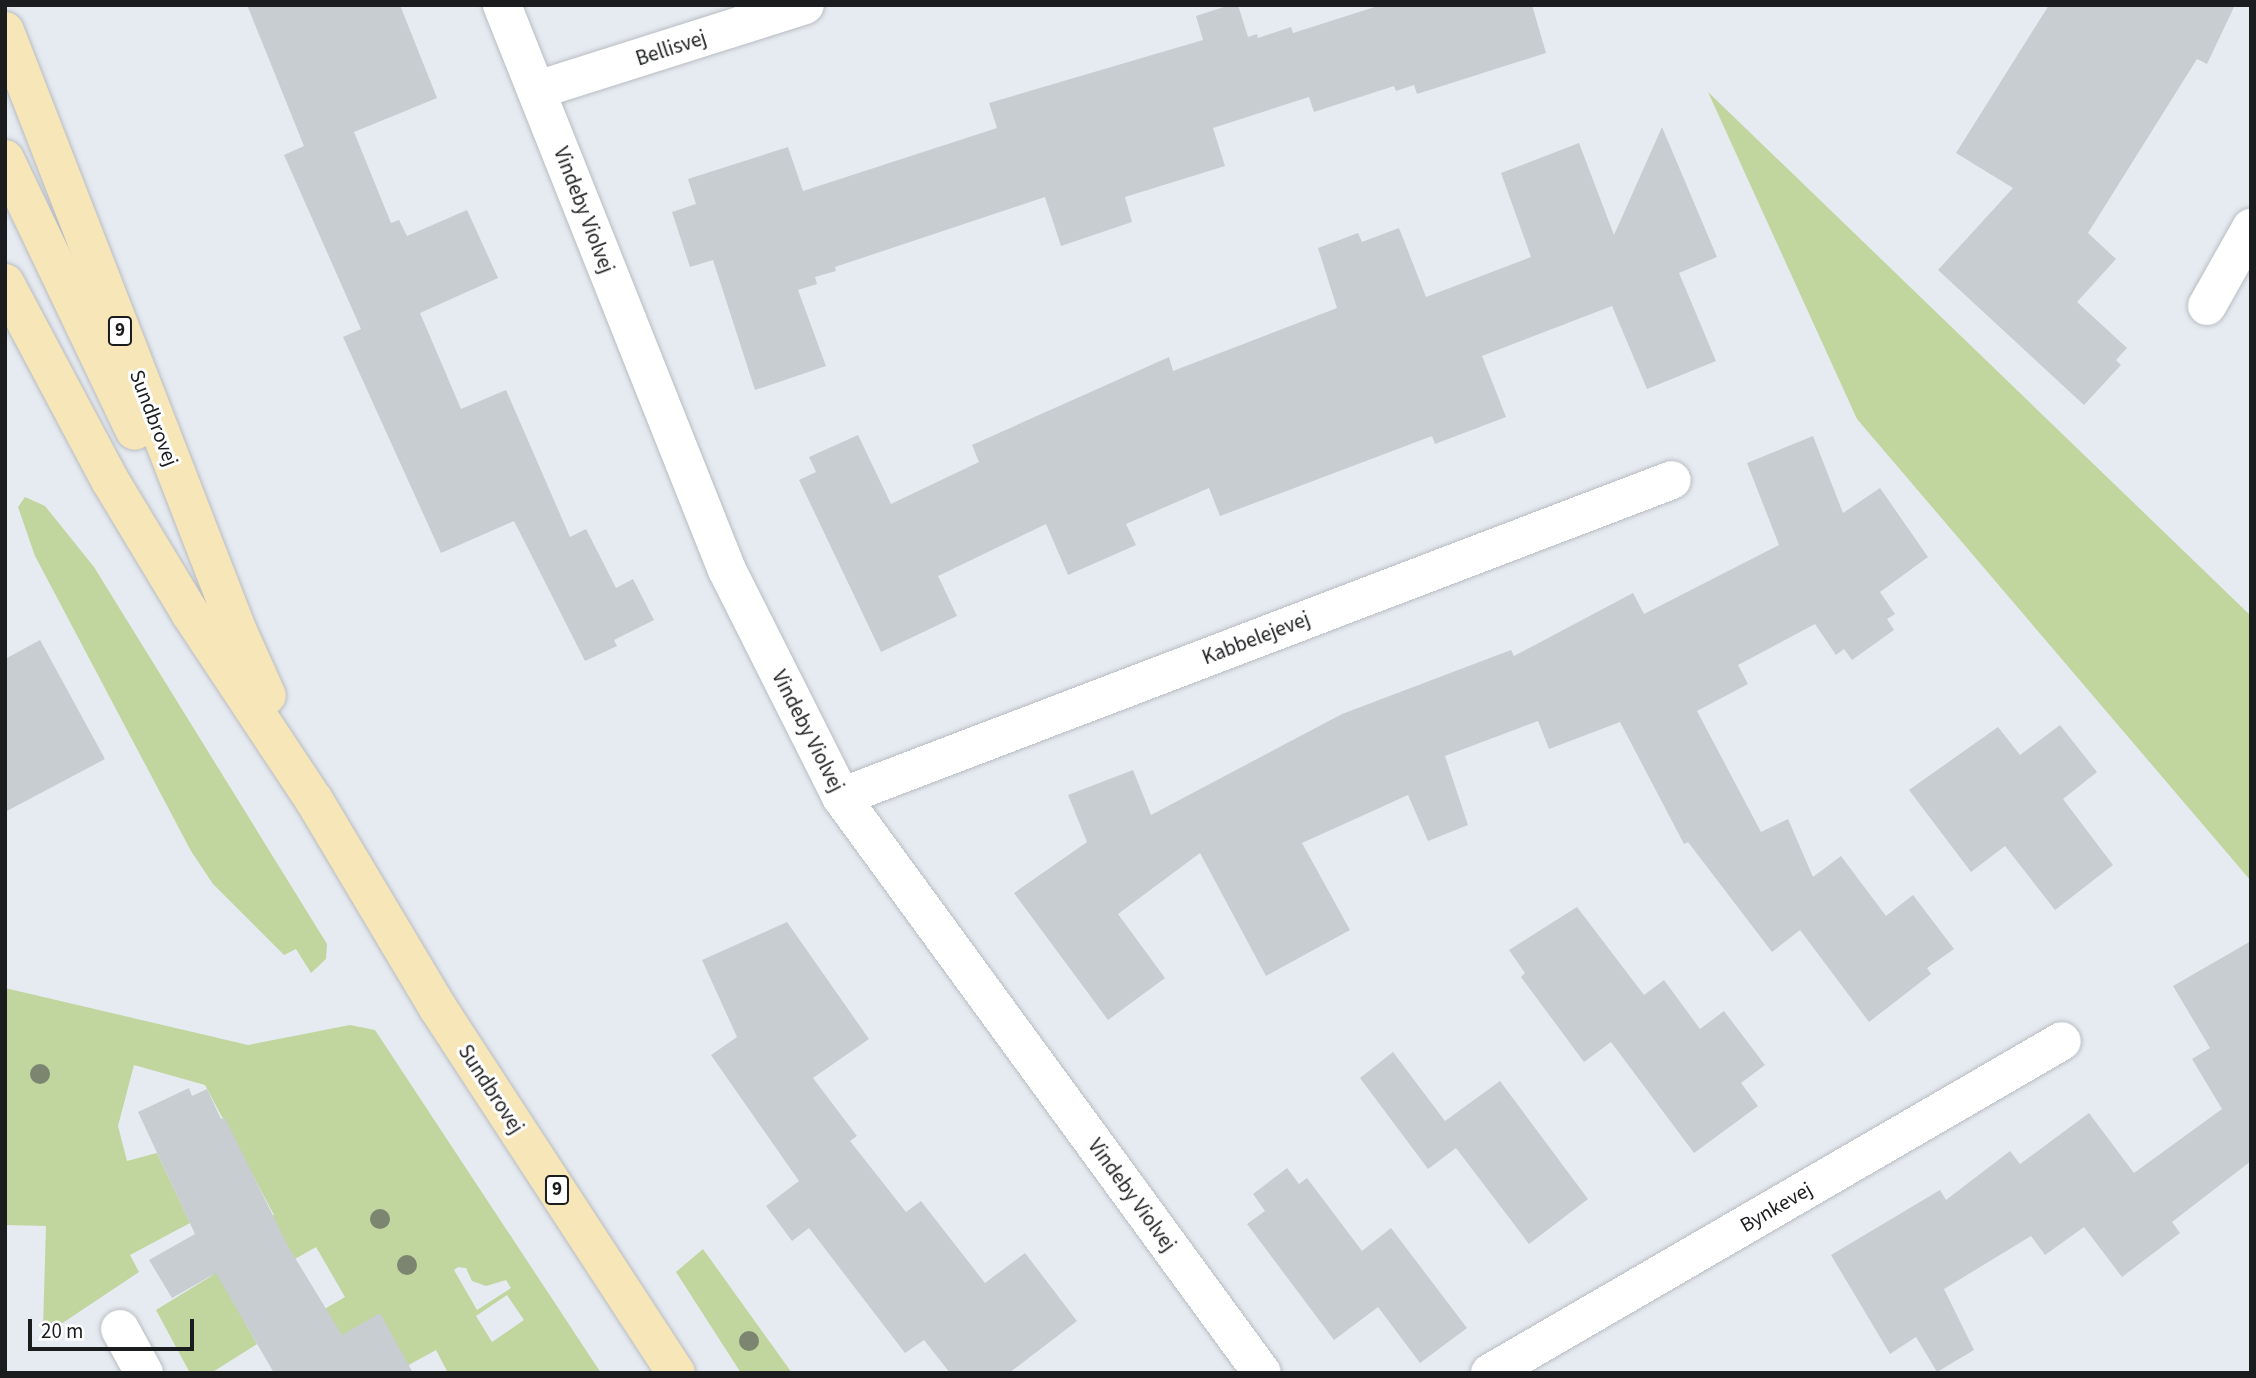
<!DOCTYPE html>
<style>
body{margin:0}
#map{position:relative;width:2256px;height:1378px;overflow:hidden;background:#e6ebf1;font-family:"Source Sans 3",sans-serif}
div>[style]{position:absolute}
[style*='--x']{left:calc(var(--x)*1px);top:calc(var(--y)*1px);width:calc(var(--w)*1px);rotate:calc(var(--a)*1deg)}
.green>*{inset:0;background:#c1d59e}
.building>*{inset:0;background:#c8cdd2}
.roads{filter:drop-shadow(0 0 2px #b8bcc2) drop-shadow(0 0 2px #b8bcc2)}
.street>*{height:38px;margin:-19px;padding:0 19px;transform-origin:19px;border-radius:19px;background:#fff}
.primary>*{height:38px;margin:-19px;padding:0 19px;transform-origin:19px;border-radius:19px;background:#f6e6b8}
.trees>*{width:20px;height:20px;margin:-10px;border-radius:50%;background:#7c8570}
span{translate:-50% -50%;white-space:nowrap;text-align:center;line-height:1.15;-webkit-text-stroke:6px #fff;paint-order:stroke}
.shield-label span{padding:2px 5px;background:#fff;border:2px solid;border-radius:5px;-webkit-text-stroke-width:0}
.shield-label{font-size:19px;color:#1b1c1e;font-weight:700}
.street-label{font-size:21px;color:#1b1c1e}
.frame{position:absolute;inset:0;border:7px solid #1b1c1e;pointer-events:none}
.scale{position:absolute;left:28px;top:1319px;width:166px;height:32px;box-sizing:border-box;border:4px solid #1b1c1e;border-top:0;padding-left:9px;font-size:21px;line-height:24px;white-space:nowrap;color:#1b1c1e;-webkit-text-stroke:5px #fff;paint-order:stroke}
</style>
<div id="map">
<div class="green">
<div style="clip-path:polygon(1708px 92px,2251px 616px,2251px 881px,1857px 419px)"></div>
<div style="clip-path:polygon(25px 497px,45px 506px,94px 567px,327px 944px,326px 959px,311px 973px,296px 949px,284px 955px,213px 884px,191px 851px,35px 556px,18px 507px)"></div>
<div style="clip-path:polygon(evenodd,5px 988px,248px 1045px,350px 1025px,375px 1030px,601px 1373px,448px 1373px,436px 1350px,394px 1373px,341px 1346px,321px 1311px,345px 1297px,316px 1247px,230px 1296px,257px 1344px,211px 1373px,190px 1373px,156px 1310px,213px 1275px,199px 1250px,274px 1215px,205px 1085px,134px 1065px,118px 1126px,127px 1161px,157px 1153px,190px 1223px,130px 1255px,139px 1272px,58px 1326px,43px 1328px,46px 1226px,5px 1225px,5px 988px,458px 1267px,466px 1268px,472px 1281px,486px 1286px,506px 1280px,511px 1288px,477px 1310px,454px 1270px,458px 1267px,5px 988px,507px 1295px,524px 1320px,492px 1342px,476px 1316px,507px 1295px)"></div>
<div style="clip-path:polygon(703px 1249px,792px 1373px,741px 1373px,676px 1272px)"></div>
</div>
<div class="building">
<div style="clip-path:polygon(247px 5px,400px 5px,437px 98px,354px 132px,391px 223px,399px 220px,407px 236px,467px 210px,498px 278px,420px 313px,461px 409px,506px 390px,570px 537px,586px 529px,616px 588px,633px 579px,654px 620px,614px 640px,617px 646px,585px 661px,514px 521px,441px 553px,343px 337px,361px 329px,284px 155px,304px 146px)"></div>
<div style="clip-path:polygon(1230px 5px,1238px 5px,1248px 37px,1257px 34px,1258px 38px,1291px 27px,1293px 33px,1381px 5px,1532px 5px,1546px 53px,1417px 94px,1414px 85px,1396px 91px,1394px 86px,1314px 112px,1309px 97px,1213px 128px,1225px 166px,1125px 197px,1132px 222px,1061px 246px,1045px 197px,835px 267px,836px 271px,815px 277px,817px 284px,798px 290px,826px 366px,755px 390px,713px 260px,690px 267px,672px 212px,696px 204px,688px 179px,788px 147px,803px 191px,997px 128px,989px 103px,1203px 40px,1196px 16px)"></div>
<div style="clip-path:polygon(2049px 5px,2235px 5px,2207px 64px,2197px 59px,2088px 233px,2116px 259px,2077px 302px,2127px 348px,2116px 360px,2121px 365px,2084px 405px,1938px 270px,2013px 188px,1956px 153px)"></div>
<div style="clip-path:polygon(1662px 127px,1717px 257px,1679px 273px,1716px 361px,1647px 389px,1612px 306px,1482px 356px,1506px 417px,1435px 444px,1432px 436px,1220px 516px,1209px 488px,1126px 524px,1136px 545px,1068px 575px,1046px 524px,938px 576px,957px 616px,881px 652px,799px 480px,816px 472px,809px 457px,858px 435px,891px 504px,979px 462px,972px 445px,1169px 357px,1173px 371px,1337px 308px,1318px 248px,1358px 233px,1362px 242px,1399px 228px,1426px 297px,1531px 257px,1501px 173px,1579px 143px,1614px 235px)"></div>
<div style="clip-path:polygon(1813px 436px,1843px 513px,1880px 488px,1928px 557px,1880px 592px,1895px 614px,1887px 619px,1894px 630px,1852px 660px,1844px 649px,1836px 655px,1815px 624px,1738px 665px,1748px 684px,1697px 711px,1761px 832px,1788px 819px,1813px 877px,1841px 856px,1886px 916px,1913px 895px,1954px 949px,1927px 968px,1931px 974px,1869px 1022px,1800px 930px,1772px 952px,1688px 842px,1684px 844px,1620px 722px,1549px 749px,1538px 721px,1445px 756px,1468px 825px,1428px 841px,1408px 795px,1302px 843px,1350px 930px,1266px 976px,1200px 853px,1118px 914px,1165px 978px,1108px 1020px,1014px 893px,1087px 842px,1068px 795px,1133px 770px,1151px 815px,1342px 714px,1511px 650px,1514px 656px,1633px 593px,1644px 614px,1779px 545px,1747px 463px)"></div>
<div style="clip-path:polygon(40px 640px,105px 759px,5px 812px,5px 659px)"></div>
<div style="clip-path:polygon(2060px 725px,2097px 772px,2063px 799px,2113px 865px,2055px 910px,2005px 846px,1971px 872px,1909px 790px,1998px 727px,2020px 755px)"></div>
<div style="clip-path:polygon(1577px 907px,1644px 995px,1664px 980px,1700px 1029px,1724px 1011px,1765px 1065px,1741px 1083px,1758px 1106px,1694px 1153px,1611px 1042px,1584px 1062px,1521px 977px,1525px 973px,1509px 950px)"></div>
<div style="clip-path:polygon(787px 922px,869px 1039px,813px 1078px,857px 1136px,850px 1141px,906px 1212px,921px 1201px,985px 1283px,1025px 1253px,1077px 1321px,1009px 1373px,950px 1373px,924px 1340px,905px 1353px,809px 1228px,792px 1241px,766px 1206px,799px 1181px,711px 1055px,737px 1037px,702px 960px)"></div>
<div style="clip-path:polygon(2251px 941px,2251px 1161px,2172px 1222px,2180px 1233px,2122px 1277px,2084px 1227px,2045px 1255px,2031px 1236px,1944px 1289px,1974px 1350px,1937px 1372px,1916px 1337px,1890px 1354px,1831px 1255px,1940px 1190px,1946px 1200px,2010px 1151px,2020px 1164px,2089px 1113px,2134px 1173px,2222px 1109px,2192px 1059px,2210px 1048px,2173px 986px)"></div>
<div style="clip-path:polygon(1393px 1052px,1445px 1121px,1500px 1081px,1588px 1199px,1529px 1244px,1456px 1148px,1428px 1169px,1360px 1078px)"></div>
<div style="clip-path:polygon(189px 1088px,192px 1096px,207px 1089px,221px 1119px,225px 1118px,289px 1248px,342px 1335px,380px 1313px,413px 1373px,274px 1373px,216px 1273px,172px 1298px,149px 1260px,195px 1234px,138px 1112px)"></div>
<div style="clip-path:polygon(1287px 1168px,1299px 1184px,1307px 1178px,1362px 1251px,1391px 1228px,1467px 1328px,1420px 1363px,1378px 1307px,1334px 1340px,1247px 1224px,1265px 1211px,1253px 1194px)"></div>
</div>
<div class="roads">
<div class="street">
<div style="--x:502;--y:5;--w:608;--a:68.29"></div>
<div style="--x:727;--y:570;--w:254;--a:63.3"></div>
<div style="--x:841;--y:797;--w:713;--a:53.84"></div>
<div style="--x:537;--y:90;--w:281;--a:-17.6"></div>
<div style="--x:2207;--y:306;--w:90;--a:-60.6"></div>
<div style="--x:841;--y:797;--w:889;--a:-20.88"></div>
<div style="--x:120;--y:1329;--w:50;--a:61.4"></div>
<div style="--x:1490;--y:1373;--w:661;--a:-30.13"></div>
</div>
<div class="primary">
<div style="--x:5;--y:31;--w:641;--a:68.8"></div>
<div style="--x:237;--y:629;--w:73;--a:65.9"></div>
<div style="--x:5;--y:159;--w:301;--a:64.5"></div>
<div style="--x:5;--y:283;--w:225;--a:62"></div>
<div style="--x:111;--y:482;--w:153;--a:58.9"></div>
<div style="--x:190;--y:613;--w:224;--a:56.5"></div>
<div style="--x:314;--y:800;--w:242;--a:59.2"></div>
<div style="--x:438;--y:1008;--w:436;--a:56.9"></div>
</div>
</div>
<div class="trees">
<div style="left:40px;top:1074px"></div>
<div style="left:380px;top:1219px"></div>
<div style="left:407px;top:1265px"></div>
<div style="left:749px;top:1341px"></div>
</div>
<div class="shield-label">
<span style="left:120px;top:331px">9</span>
<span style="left:557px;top:1190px">9</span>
</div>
<div class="street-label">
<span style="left:671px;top:48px;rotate:-18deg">Bellisvej</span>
<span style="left:584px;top:210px;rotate:69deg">Vindeby Violvej</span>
<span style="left:154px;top:418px;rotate:69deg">Sundbrovej</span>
<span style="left:1256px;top:638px;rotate:-21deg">Kabbelejevej</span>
<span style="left:808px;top:731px;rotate:63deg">Vindeby Violvej</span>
<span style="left:491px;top:1089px;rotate:57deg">Sundbrovej</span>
<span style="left:1132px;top:1195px;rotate:54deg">Vindeby Violvej</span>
<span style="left:1776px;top:1207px;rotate:-30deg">Bynkevej</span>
</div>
<div class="frame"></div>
<div class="scale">20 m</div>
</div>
